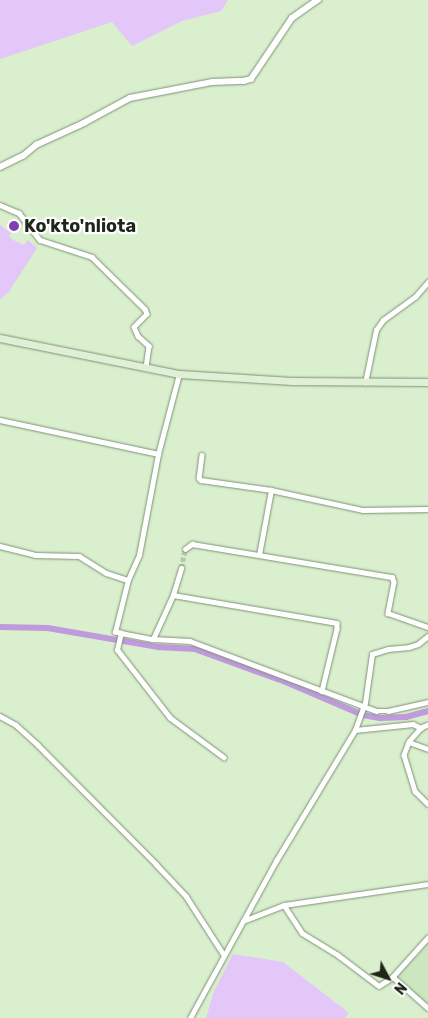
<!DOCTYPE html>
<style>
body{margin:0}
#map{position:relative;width:428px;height:1018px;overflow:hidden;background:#d9efce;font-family:Rubik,sans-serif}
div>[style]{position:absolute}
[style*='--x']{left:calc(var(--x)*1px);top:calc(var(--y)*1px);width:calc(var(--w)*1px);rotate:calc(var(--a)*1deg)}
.built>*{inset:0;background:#cce6bf}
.green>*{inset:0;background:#e2c7f8}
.canal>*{height:5.5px;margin:-2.75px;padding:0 2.75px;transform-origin:2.75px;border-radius:2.75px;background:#bf9adc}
.minor-tunnel>*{height:4.5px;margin-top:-2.25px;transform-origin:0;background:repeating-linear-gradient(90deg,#b4c7aa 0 4.5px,transparent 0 6.5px)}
.roads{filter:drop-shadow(0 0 1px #7e9274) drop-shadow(0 0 1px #7e9274)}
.minor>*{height:4.5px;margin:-2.25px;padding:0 2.25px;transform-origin:2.25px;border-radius:2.25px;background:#fff}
.tertiary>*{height:5.5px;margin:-2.75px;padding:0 2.75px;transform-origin:2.75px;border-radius:2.75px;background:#fff}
.secondary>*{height:7px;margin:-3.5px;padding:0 3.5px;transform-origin:3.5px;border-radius:3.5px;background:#dff0d6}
.dots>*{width:14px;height:14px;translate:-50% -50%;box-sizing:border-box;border:2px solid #fff;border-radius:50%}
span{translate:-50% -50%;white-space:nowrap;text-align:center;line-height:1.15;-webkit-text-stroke:4.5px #fff;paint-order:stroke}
.poi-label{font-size:18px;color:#1e261a;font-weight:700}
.left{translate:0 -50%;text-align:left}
.north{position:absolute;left:363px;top:953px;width:50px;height:50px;-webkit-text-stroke:4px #fff;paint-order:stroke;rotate:130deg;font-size:14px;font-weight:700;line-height:20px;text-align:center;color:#1e261a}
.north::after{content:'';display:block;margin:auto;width:18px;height:22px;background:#1e261a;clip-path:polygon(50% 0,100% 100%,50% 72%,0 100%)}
</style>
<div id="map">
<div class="built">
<div style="clip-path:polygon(428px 944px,428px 1004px,397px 978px)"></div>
</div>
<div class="green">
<div style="clip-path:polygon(0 0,228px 0,221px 11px,182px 21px,132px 46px,112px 22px,0 59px)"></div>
<div style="clip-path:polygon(0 225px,11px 233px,9px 237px,13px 240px,24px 245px,28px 240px,37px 248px,8px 293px,0 299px)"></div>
<div style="clip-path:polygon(233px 954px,283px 962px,349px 1013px,345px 1018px,206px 1018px,214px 991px)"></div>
</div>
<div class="canal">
<div style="--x:0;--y:627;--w:48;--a:1.2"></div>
<div style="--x:48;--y:628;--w:112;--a:9.8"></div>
<div style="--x:158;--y:647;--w:37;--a:3"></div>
<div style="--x:195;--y:649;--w:97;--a:19.9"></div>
<div style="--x:286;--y:682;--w:84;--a:23.2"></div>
<div style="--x:363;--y:715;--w:17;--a:10"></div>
<div style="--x:380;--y:718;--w:26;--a:-2"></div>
<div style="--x:406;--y:717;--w:23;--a:-15"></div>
</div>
<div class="minor-tunnel">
<div style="--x:181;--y:568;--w:19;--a:-78"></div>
</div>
<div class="roads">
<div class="minor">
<div style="--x:0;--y:205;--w:21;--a:23"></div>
<div style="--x:19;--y:213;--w:34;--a:52"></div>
<div style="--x:40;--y:240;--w:55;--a:18.1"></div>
<div style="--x:92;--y:257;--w:74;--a:44.5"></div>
<div style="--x:145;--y:309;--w:5;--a:68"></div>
<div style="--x:147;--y:314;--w:18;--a:135"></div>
<div style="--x:134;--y:327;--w:10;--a:66"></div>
<div style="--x:138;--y:336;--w:15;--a:42"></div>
<div style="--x:149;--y:346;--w:22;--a:98"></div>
<div style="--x:365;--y:383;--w:54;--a:-78.3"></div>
<div style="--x:376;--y:330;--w:12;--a:-55"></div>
<div style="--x:383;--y:320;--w:39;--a:-36"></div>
<div style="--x:415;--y:297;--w:20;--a:-49"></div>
<div style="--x:0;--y:420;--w:162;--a:12.1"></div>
<div style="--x:202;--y:455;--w:23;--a:97"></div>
<div style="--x:199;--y:478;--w:3;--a:45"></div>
<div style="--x:201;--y:480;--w:71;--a:8.1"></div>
<div style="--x:271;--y:490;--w:94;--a:12.3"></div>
<div style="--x:363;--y:510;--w:65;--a:-0.9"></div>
<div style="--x:0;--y:546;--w:36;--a:14"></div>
<div style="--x:35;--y:555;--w:44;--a:1.3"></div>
<div style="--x:79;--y:556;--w:32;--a:32"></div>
<div style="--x:106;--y:573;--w:23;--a:18"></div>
<div style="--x:185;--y:549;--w:9;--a:-36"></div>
<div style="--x:192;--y:544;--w:203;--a:9.4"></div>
<div style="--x:392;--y:577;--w:5;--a:68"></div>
<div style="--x:394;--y:582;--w:32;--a:101"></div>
<div style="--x:388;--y:613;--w:42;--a:19.3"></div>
<div style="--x:259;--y:555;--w:66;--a:-79.5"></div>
<div style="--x:173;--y:595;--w:166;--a:9.7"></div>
<div style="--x:337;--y:623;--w:6;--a:90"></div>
<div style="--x:337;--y:629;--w:64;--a:103.6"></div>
<div style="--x:121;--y:633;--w:6;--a:-171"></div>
<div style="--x:115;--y:632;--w:54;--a:-76"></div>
<div style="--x:128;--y:580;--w:27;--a:-66"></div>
<div style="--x:139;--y:555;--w:103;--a:-79.3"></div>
<div style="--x:158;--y:454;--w:83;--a:-75.3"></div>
<div style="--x:153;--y:639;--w:48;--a:-65.6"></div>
<div style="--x:173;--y:595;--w:28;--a:-73"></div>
<div style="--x:0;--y:716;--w:18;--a:29"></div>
<div style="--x:16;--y:725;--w:30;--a:42"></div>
<div style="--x:38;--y:745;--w:168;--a:45.2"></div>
<div style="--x:156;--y:864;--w:44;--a:46.8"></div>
<div style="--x:186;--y:896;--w:70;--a:57.2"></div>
<div style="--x:428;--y:725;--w:8;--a:157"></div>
<div style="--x:421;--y:728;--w:18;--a:131"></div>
<div style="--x:409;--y:742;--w:14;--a:111"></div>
<div style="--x:404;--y:755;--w:38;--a:73"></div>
<div style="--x:415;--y:791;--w:18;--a:45"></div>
<div style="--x:355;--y:730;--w:29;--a:-70"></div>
<div style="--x:365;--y:703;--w:49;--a:-81.9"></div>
<div style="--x:372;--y:654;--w:17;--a:-17"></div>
<div style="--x:388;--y:649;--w:21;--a:-5"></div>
<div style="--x:409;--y:647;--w:9;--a:-18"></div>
<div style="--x:418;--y:644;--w:13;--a:-39"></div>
<div style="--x:409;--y:742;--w:20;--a:20"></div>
<div style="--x:224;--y:758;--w:67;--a:-143.5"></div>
<div style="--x:170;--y:718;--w:86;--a:-127.9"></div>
<div style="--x:117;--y:650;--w:17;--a:-77"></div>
<div style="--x:121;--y:633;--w:33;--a:11"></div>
<div style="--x:153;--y:639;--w:37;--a:3"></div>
<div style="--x:190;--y:641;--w:199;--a:20.6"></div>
<div style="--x:376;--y:711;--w:12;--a:0"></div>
<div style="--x:388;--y:711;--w:41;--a:-12.7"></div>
<div style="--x:284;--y:905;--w:33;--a:57"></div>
<div style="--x:302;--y:933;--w:42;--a:31.4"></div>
<div style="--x:338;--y:955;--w:51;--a:37.1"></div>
<div style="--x:379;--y:986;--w:17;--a:-33"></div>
<div style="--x:243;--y:921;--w:44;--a:-21.3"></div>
<div style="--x:284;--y:905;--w:146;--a:-8.3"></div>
<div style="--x:428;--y:938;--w:52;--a:131.9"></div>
<div style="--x:393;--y:977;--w:47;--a:41.5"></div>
<div style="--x:190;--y:1018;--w:179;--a:-61.3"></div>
<div style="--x:276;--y:861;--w:153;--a:-58.9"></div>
<div style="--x:355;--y:730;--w:58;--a:-5.9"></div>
<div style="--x:413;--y:724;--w:9;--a:27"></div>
</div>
<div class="tertiary">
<div style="--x:0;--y:167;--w:25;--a:-26"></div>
<div style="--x:23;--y:156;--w:17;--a:-40"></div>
<div style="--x:36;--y:145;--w:53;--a:-24.6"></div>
<div style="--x:84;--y:123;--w:52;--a:-28.5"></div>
<div style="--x:130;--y:98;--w:84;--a:-11"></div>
<div style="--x:212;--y:82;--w:32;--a:-2"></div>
<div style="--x:244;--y:81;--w:7;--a:-16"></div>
<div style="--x:251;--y:79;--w:73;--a:-56.1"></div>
<div style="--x:292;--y:18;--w:32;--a:-35"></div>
</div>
<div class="secondary">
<div style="--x:0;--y:338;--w:183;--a:11.4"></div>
<div style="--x:179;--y:374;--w:113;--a:3.5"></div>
<div style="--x:292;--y:381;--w:136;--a:0.4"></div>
</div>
</div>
<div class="dots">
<div style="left:14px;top:226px;background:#843eb1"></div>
</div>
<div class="poi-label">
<span class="left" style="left:24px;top:226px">Ko'kto'nliota</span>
</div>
<div class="north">N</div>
</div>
